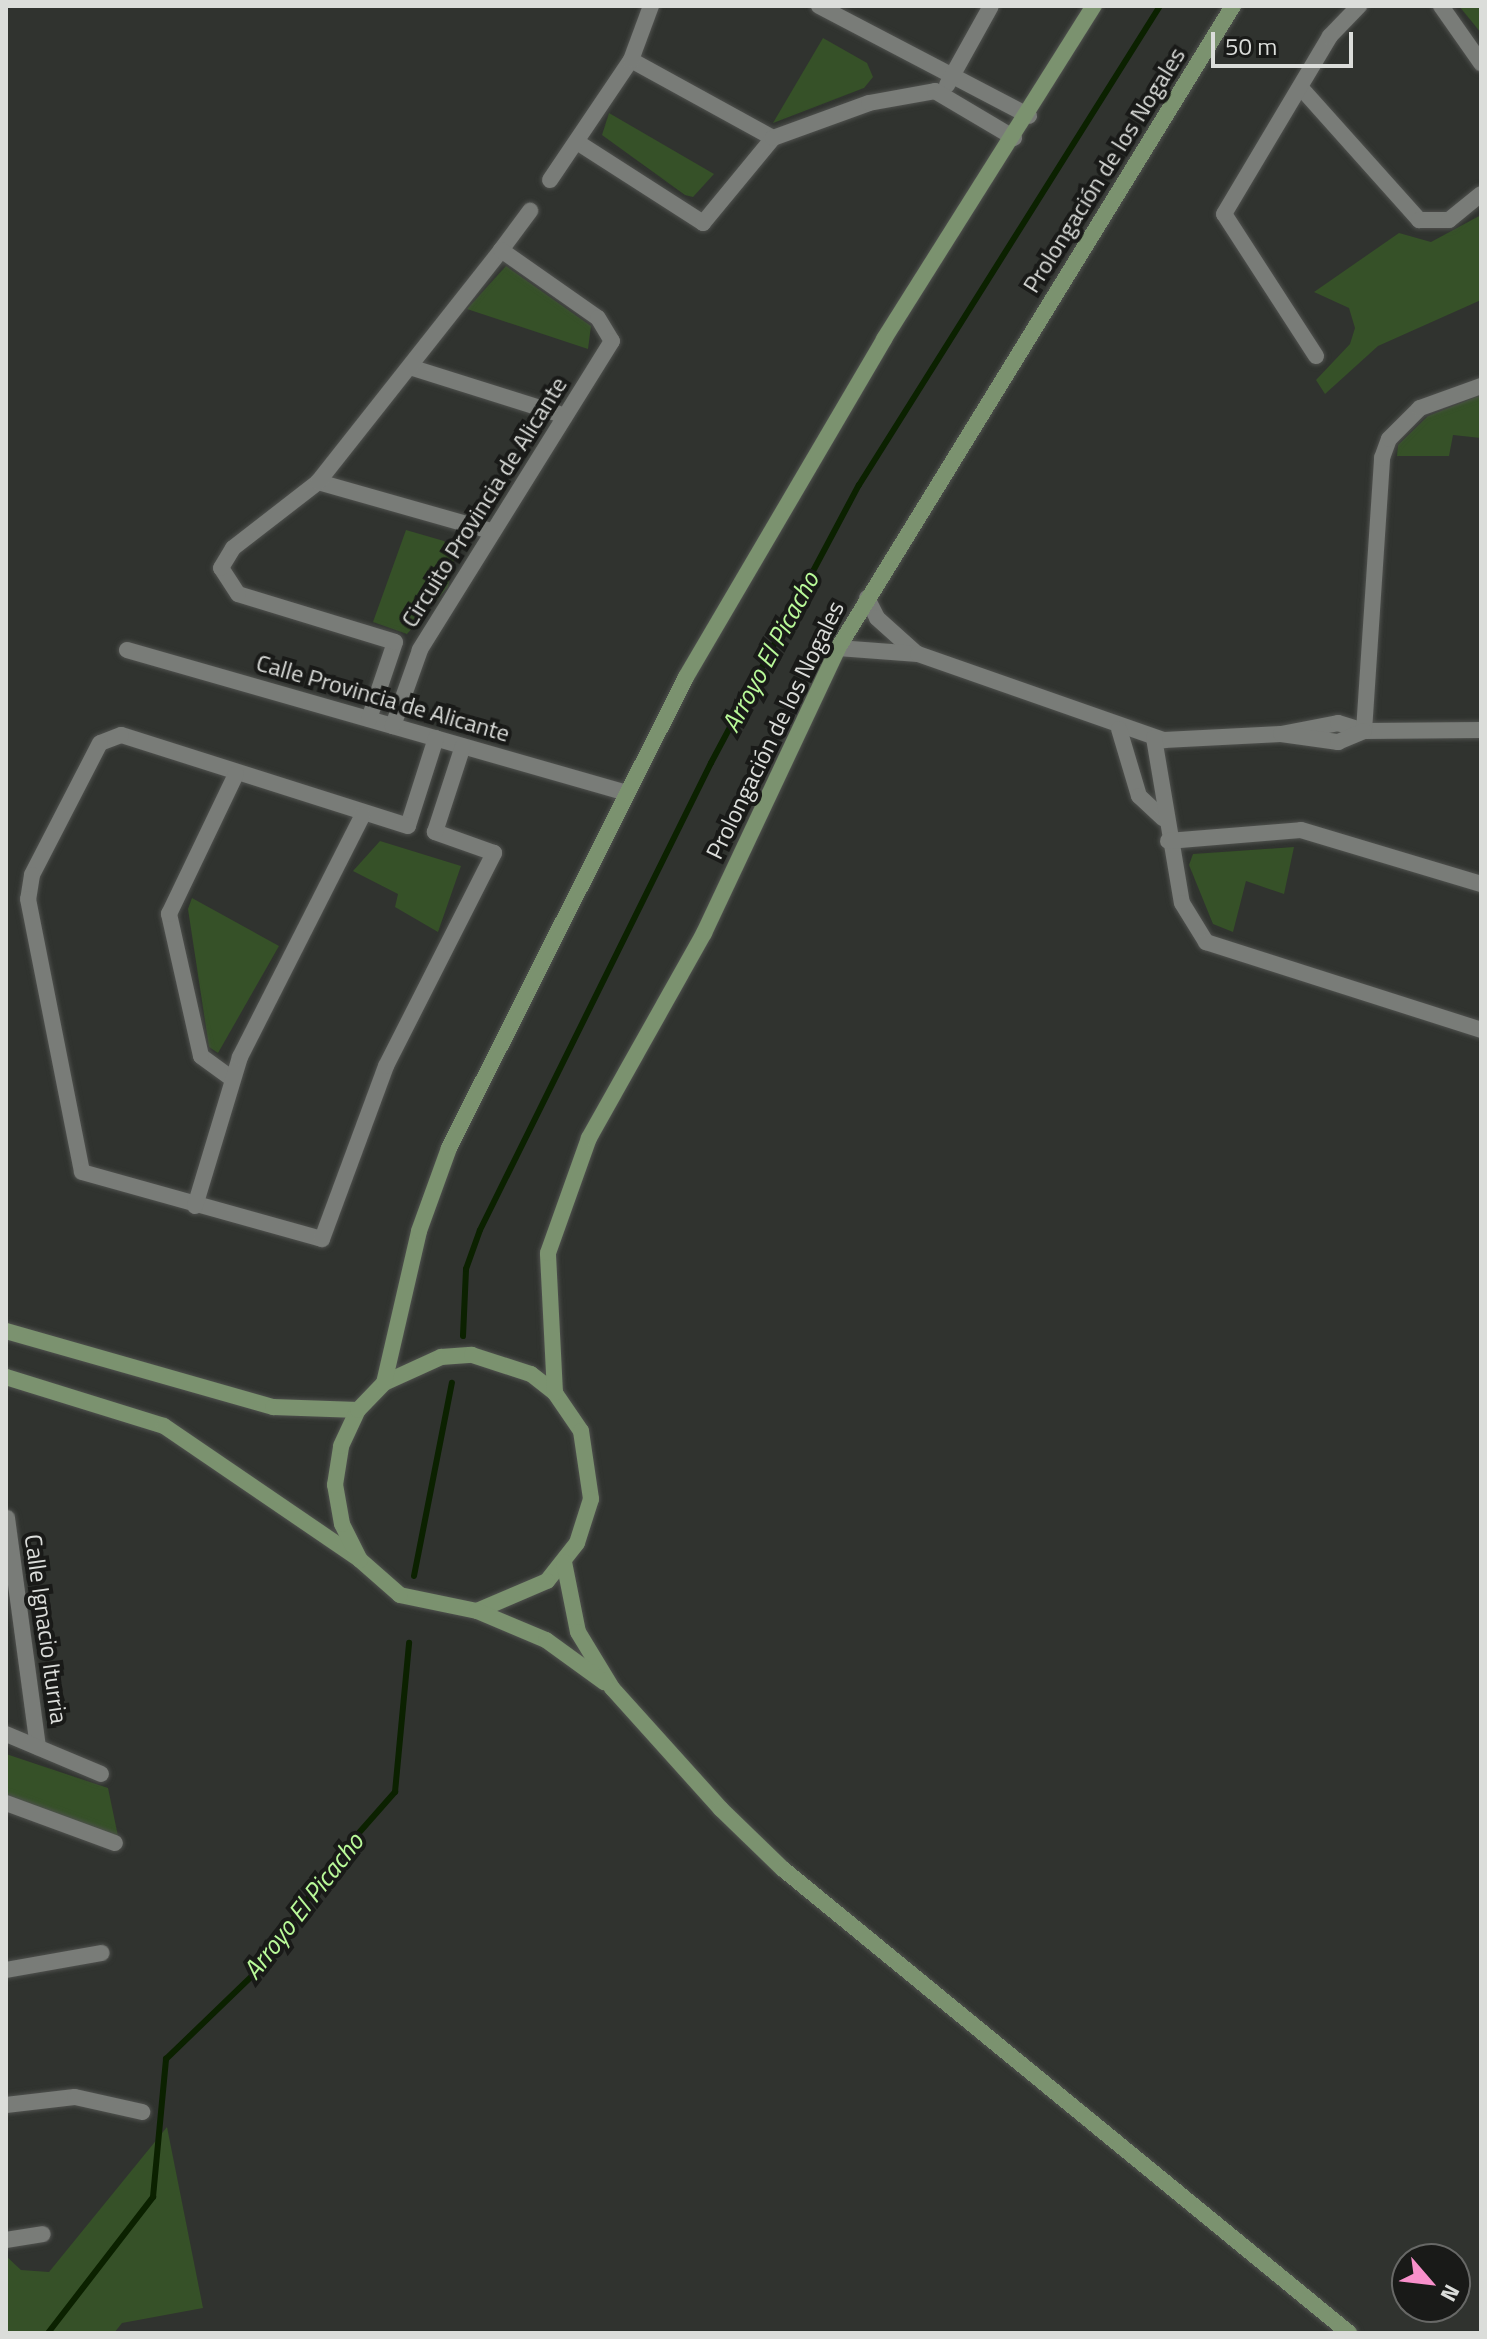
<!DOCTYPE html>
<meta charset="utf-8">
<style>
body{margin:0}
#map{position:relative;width:1487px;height:2339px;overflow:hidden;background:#30332f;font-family:"Titillium Web",sans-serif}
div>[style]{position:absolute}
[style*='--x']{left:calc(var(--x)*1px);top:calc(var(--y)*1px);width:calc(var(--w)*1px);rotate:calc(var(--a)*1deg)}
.green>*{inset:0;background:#365128}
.stream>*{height:6px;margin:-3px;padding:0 3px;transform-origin:3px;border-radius:3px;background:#0b2100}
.roads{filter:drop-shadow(0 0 2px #4f514e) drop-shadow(0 0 2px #4f514e)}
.street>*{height:16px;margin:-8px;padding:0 8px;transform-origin:8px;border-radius:8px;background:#797c78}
.secondary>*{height:16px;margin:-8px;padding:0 8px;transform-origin:8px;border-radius:8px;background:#7b926f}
span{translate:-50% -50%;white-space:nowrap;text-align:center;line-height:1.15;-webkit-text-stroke:8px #191a18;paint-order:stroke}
.street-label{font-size:24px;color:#dbddda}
.water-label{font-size:26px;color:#b9fa99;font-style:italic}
.frame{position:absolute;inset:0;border:8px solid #dbddda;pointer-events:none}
.north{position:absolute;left:1391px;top:2243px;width:80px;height:80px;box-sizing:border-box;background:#191a18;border:2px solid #676866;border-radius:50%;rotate:118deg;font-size:22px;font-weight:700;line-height:32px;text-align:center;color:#dbddda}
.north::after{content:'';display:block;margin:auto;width:28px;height:36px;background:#f890cb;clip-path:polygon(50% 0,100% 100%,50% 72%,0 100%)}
.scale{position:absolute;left:1211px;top:32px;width:142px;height:36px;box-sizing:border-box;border:4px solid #dbddda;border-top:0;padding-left:10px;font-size:24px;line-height:28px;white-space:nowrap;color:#dbddda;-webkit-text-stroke:6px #191a18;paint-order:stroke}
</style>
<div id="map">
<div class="green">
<div style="clip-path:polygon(1459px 6px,1481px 6px,1481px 33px)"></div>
<div style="clip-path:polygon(823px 38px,867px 63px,873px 77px,864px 88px,773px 123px)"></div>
<div style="clip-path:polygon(609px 113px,714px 174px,693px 197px,685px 195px,602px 135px)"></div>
<div style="clip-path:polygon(1481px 215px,1481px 300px,1378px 346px,1325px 394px,1316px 380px,1350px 344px,1355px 328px,1349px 308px,1314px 292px,1399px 233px,1431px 242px)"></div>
<div style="clip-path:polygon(506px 266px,591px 326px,588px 349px,467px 309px)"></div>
<div style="clip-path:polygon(1481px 395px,1481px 438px,1453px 435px,1449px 456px,1397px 456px,1398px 445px,1428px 416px)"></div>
<div style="clip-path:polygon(406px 530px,444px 541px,455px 555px,448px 587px,407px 634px,373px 622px)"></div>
<div style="clip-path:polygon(380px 841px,461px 866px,438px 932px,395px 907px,398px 894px,353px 871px)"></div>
<div style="clip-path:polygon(1294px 847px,1284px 894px,1246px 881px,1233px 932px,1213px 924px,1189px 865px,1193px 854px)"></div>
<div style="clip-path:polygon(192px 898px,279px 946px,218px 1053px,209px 1047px,188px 909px)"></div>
<div style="clip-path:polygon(6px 1754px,108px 1788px,119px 1841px,6px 1800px)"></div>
<div style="clip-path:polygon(167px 2127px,203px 2308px,122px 2323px,114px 2333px,6px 2333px,6px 2256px,21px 2270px,49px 2272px)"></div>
</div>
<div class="stream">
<div style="--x:463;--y:1336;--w:67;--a:-87.4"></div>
<div style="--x:466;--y:1269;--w:41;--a:-70.3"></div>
<div style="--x:480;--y:1230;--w:521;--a:-63.68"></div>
<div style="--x:711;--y:763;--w:315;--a:-62"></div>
<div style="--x:859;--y:485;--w:566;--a:-57.86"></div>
<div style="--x:414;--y:1576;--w:197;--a:-78.9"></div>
<div style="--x:48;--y:2333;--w:172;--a:-52.3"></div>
<div style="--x:153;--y:2197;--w:139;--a:-84.6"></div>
<div style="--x:166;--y:2059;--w:124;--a:-44"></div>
<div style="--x:255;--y:1973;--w:138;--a:-54.7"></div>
<div style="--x:335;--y:1860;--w:91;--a:-48.6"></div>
<div style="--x:395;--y:1792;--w:150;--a:-84.6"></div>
</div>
<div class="roads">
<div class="street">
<div style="--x:819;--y:6;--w:237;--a:27.6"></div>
<div style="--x:1441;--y:6;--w:70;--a:54.9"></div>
<div style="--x:631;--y:60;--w:162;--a:28.8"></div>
<div style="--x:947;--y:85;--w:90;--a:-60.9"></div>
<div style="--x:1302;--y:89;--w:176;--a:48.2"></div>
<div style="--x:1419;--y:220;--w:30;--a:0"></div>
<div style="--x:1449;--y:220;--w:41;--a:-39.1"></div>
<div style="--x:577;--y:142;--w:150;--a:32.7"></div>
<div style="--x:703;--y:223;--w:110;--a:-50.5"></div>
<div style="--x:773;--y:138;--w:102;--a:-20"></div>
<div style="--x:869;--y:103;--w:67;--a:-10.3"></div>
<div style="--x:935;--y:91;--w:92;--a:30.7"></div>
<div style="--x:550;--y:180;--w:145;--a:-56"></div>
<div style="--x:631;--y:60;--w:58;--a:-69.7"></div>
<div style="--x:501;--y:250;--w:49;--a:-53.4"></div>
<div style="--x:1316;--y:356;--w:169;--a:-122.9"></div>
<div style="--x:1224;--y:214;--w:207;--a:-59.2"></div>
<div style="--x:1330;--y:36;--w:42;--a:-46"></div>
<div style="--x:413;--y:368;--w:159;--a:17.5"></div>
<div style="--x:318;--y:482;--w:180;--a:15.8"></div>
<div style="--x:867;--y:598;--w:22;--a:63"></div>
<div style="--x:877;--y:618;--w:52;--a:41.9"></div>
<div style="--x:838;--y:648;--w:80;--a:4.3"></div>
<div style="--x:918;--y:654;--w:261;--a:19.3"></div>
<div style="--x:1164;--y:740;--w:117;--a:-2.9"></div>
<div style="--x:1281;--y:734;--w:58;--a:-10.9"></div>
<div style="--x:1338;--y:723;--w:27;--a:17"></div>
<div style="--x:1364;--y:731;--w:117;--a:-0.5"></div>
<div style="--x:127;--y:650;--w:520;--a:15.96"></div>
<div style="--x:369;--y:719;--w:81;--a:-71.3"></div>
<div style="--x:395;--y:642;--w:164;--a:-163"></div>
<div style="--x:238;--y:594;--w:31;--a:-123"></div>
<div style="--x:221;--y:568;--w:23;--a:-59"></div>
<div style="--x:233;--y:548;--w:108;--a:-37.8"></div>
<div style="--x:318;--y:482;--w:295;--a:-51.7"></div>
<div style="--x:501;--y:250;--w:118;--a:35"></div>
<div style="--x:598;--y:318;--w:27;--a:59"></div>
<div style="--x:612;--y:341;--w:364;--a:121.9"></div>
<div style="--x:420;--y:650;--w:81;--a:109.6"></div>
<div style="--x:1119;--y:729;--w:70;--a:73.4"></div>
<div style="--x:1139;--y:796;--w:33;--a:43"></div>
<div style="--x:1364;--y:731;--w:274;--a:-86.2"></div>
<div style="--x:1382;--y:458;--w:20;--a:-70"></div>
<div style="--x:1389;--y:439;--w:44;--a:-45"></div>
<div style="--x:1420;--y:408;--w:65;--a:-19.8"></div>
<div style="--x:1281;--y:734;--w:58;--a:8"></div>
<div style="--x:1338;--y:742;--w:28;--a:-23"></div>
<div style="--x:436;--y:738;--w:92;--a:107.7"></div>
<div style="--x:408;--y:826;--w:301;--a:-162.4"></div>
<div style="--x:121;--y:735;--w:22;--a:159"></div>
<div style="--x:100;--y:743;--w:148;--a:117.3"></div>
<div style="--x:32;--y:875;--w:24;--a:99"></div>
<div style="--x:28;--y:899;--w:278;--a:78.8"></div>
<div style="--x:82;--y:1172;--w:249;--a:15.6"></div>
<div style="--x:322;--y:1239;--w:184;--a:-69.7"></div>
<div style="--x:386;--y:1066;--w:239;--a:-63.1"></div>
<div style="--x:494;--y:853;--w:63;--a:-160.4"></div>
<div style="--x:435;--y:832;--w:90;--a:-72"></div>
<div style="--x:1154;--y:738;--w:167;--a:80.4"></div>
<div style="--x:1182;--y:903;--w:46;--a:58.4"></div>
<div style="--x:1206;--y:942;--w:289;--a:17.7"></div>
<div style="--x:1168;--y:841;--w:133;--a:-4.7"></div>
<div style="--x:1301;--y:830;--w:188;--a:16.7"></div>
<div style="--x:231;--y:1078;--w:37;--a:-144"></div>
<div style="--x:201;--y:1056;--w:146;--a:-102.7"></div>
<div style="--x:169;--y:914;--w:155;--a:-64.4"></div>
<div style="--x:195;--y:1206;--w:156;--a:-73.2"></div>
<div style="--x:240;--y:1057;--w:271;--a:-63.1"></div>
<div style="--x:7;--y:1518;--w:231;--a:82.3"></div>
<div style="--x:6;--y:1734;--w:103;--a:22.8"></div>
<div style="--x:6;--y:1803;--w:116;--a:20.2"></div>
<div style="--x:6;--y:1970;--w:97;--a:-10.1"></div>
<div style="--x:6;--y:2105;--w:69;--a:-6.6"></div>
<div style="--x:75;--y:2097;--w:69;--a:12.6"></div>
<div style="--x:6;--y:2240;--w:37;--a:-9"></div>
</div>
<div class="secondary">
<div style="--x:6;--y:1331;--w:278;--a:15.9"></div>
<div style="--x:273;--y:1407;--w:85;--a:2"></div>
<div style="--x:6;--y:1377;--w:165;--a:17.2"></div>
<div style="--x:164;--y:1426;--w:236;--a:34.3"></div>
<div style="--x:384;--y:1383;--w:63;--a:-24.5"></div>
<div style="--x:441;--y:1357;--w:31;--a:-4"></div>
<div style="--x:472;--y:1355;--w:62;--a:17.9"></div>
<div style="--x:531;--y:1374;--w:31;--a:38"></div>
<div style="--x:555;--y:1393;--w:46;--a:55.6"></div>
<div style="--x:581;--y:1431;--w:69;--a:81.6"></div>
<div style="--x:591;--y:1499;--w:46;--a:107.7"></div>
<div style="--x:577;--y:1543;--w:48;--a:128.3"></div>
<div style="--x:547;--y:1581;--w:76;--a:156.8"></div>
<div style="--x:477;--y:1611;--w:79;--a:-168.3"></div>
<div style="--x:400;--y:1595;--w:53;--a:-138.8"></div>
<div style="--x:360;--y:1560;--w:40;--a:-116.6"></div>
<div style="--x:342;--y:1524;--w:40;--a:-100"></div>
<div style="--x:335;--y:1485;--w:39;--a:-81"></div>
<div style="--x:341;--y:1446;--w:40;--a:-65"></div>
<div style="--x:358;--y:1410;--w:37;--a:-46"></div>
<div style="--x:384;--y:1383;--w:156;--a:-77"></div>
<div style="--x:419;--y:1231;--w:88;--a:-70.1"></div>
<div style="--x:449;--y:1148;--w:527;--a:-63.29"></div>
<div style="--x:686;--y:677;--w:392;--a:-59.6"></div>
<div style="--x:884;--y:339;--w:394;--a:-57.8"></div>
<div style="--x:555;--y:1393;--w:140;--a:-92.9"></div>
<div style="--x:548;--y:1253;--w:122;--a:-70.4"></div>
<div style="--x:589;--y:1138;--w:235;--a:-60.7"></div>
<div style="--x:704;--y:933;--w:315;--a:-64.8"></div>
<div style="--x:838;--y:648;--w:754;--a:-58.4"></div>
<div style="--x:564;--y:1562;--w:71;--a:78.7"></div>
<div style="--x:578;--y:1632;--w:66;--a:58.7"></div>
<div style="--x:612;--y:1688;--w:163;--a:48"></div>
<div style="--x:721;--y:1809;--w:86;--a:44.1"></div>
<div style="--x:783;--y:1869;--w:732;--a:39.34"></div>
<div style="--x:477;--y:1611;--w:75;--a:22.8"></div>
<div style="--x:546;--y:1640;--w:72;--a:35.9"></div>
</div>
</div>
<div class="street-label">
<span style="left:1104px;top:170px;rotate:-58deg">Prolongación de los Nogales</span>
<span style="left:484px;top:502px;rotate:-58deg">Circuito Provincia de Alicante</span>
<span style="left:383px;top:698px;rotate:16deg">Calle Provincia de Alicante</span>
<span style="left:775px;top:730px;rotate:-64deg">Prolongación de los Nogales</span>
<span style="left:46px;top:1629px;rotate:82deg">Calle Ignacio Iturria</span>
</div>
<div class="water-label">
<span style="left:770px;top:652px;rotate:-62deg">Arroyo El Picacho</span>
<span style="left:303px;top:1906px;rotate:-52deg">Arroyo El Picacho</span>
</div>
<div class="frame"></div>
<div class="north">N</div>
<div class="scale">50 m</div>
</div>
